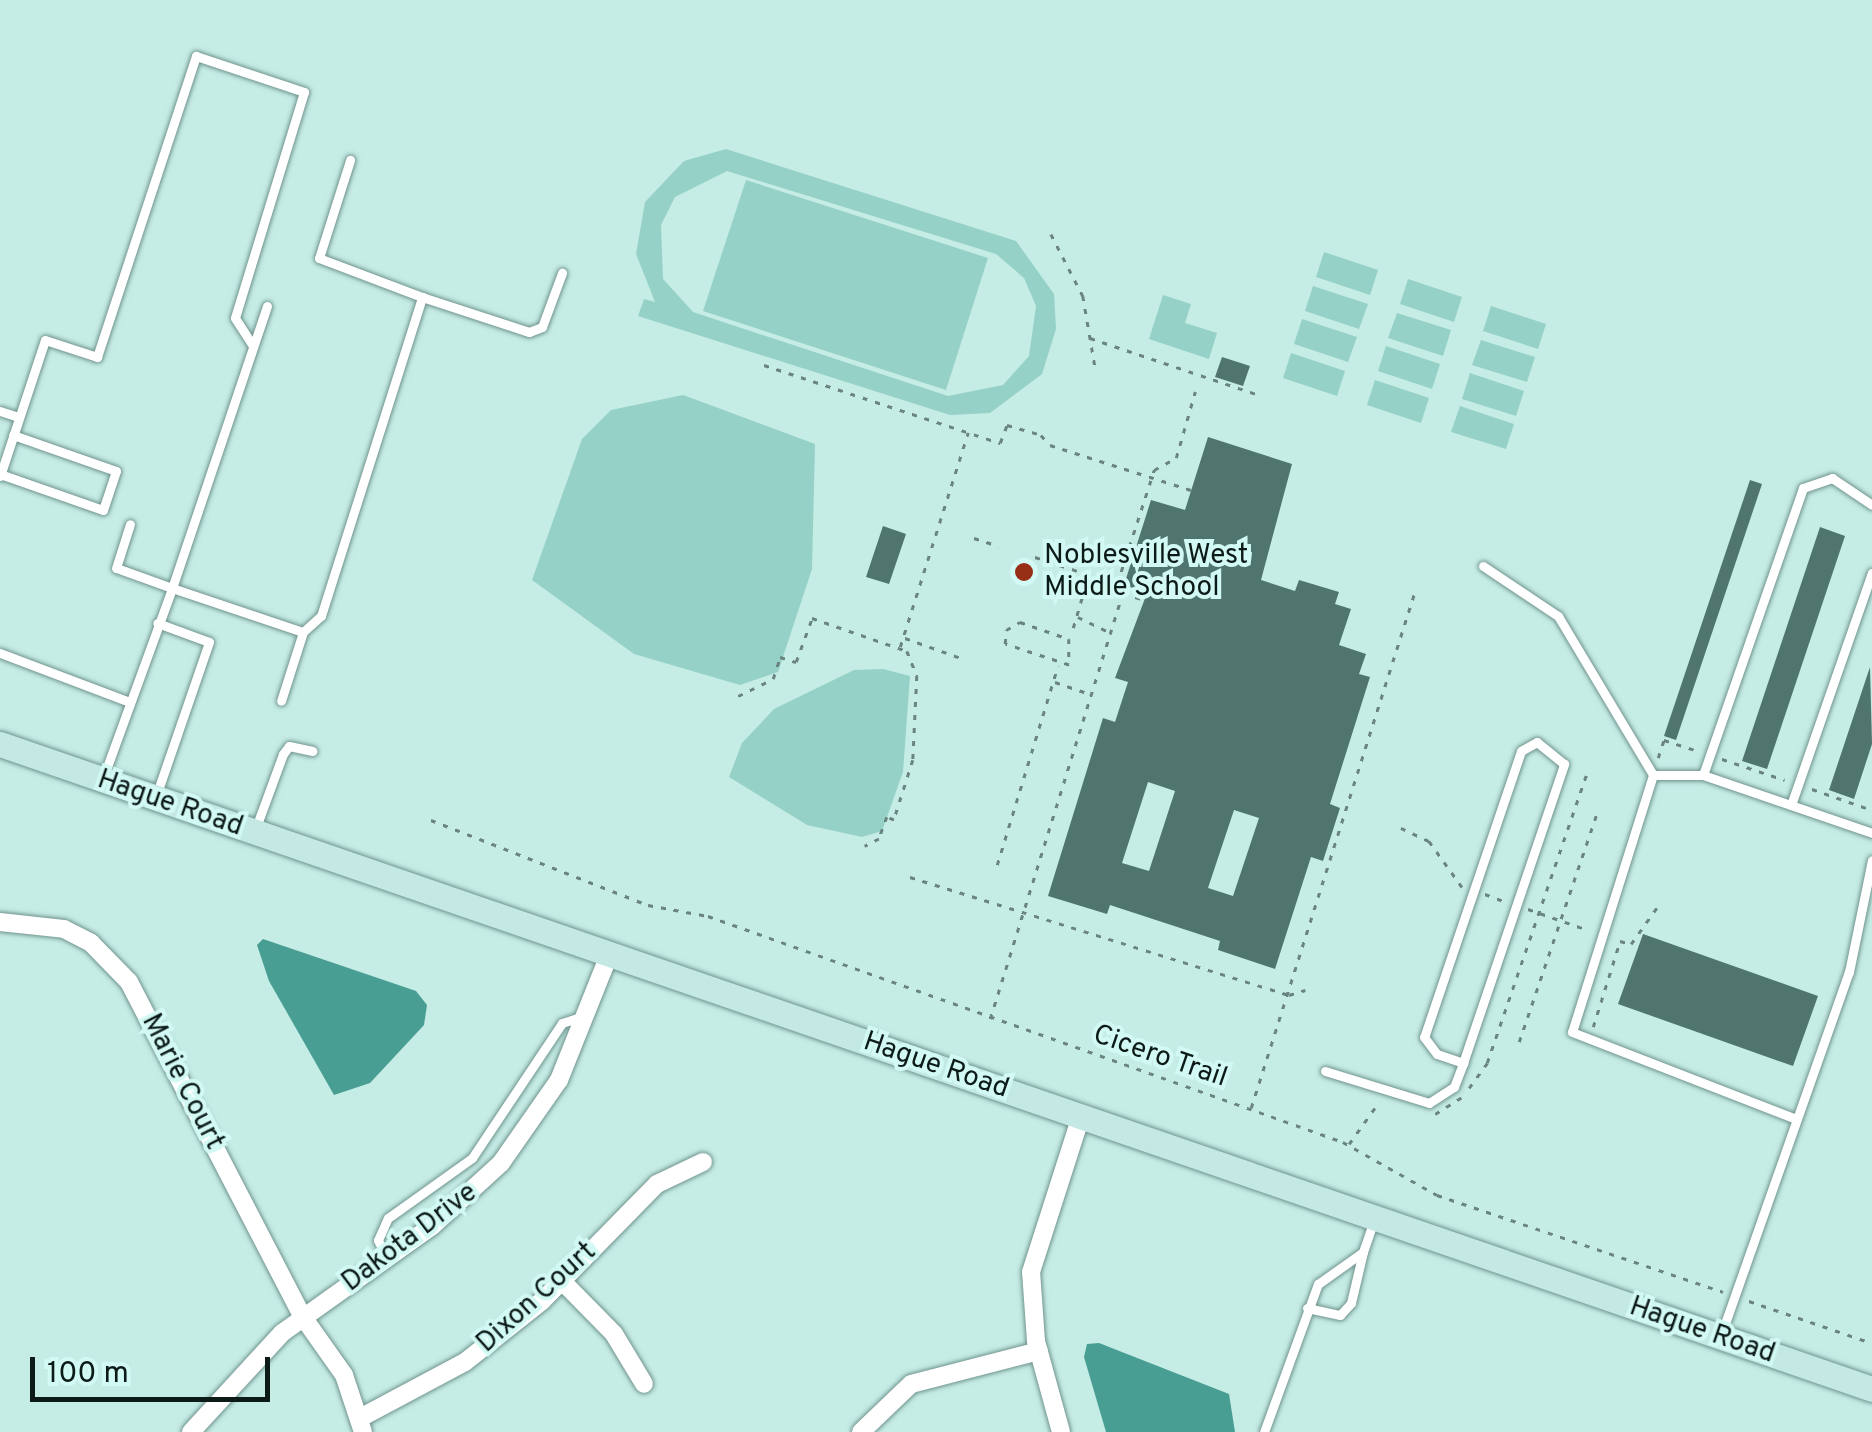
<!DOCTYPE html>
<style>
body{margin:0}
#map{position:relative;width:1872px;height:1432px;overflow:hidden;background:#c5ece5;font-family:Overpass,sans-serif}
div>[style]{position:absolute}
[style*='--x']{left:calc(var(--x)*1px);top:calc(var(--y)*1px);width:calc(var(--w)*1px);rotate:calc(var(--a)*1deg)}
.green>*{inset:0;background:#96d1c8}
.water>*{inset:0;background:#499e93}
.building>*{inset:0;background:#50746e}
.path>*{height:2.5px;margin-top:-1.25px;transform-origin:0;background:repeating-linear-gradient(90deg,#6a8580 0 5px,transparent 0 13px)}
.roads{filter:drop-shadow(0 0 2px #70948e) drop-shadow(0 0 2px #70948e)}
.lane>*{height:9px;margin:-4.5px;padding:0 4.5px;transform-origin:4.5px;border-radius:4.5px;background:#fff}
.street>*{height:18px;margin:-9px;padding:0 9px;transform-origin:9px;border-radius:9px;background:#fff}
.secondary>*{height:25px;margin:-12.5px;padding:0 12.5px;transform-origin:12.5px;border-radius:12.5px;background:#c4e8e4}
.dots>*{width:28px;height:28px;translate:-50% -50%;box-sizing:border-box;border:5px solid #d2f9f3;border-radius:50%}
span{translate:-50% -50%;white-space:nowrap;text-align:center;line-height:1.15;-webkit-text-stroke:8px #d2f9f3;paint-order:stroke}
.poi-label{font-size:28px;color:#0c1a18}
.left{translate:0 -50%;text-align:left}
.street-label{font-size:28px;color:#0c1a18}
.scale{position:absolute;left:30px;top:1357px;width:240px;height:45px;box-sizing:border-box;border:5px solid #0c1a18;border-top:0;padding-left:12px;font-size:30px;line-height:35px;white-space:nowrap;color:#0c1a18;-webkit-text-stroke:8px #d2f9f3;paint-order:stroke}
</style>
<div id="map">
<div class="green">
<div style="clip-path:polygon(evenodd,726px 149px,1016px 241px,1054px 294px,1056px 329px,1042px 374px,990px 413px,950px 415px,638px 316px,644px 299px,655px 302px,636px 254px,645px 202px,684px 161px,726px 149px,727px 171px,996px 254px,1024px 278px,1036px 306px,1029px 356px,1003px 385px,948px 396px,693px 312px,663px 279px,661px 225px,675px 197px,727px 171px)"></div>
<div style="clip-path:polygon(746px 180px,988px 258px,946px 390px,703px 311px)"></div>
<div style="clip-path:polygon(1324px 252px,1378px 270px,1370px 295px,1316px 277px)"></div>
<div style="clip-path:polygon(1408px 279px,1462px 297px,1454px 322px,1400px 304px)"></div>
<div style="clip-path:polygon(1313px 286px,1368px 304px,1359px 329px,1305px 311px)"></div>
<div style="clip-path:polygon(1163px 295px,1191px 304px,1185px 323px,1217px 333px,1209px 359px,1149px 339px)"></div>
<div style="clip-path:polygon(1491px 306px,1546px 324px,1538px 349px,1483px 331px)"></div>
<div style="clip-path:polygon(1397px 313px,1451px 330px,1443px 356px,1388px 338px)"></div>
<div style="clip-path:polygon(1302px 319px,1357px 337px,1348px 362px,1294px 344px)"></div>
<div style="clip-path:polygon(1481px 340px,1535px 357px,1527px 382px,1472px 365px)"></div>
<div style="clip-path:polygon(1386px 346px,1440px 364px,1432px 389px,1378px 371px)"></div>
<div style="clip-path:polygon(1291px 353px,1345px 371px,1337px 396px,1283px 378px)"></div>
<div style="clip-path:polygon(1470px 373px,1524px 391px,1516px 416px,1462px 399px)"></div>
<div style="clip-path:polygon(1375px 380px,1429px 398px,1421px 423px,1367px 405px)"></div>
<div style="clip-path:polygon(683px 395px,815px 444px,812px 569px,778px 672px,740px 685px,634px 654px,532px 580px,582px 439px,611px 410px)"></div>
<div style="clip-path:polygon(1460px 406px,1514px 424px,1506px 449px,1451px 432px)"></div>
<div style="clip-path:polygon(883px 669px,910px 676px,903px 772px,882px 831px,862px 837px,807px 825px,729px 777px,742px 743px,774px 709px,854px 670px)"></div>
</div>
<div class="water">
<div style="clip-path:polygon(263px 939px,416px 991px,427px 1005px,424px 1025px,370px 1083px,334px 1095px,269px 981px,257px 945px)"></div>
<div style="clip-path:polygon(1099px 1343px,1229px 1394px,1235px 1432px,1106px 1432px,1084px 1357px,1087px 1344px)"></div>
</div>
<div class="building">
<div style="clip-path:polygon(1222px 357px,1250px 366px,1243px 386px,1215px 377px)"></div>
<div style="clip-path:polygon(evenodd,1208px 437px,1292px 464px,1261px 580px,1295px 591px,1299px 580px,1339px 592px,1335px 604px,1351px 609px,1339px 645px,1366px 654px,1359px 674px,1370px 677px,1330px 804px,1340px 808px,1323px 861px,1311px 857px,1275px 969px,1218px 950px,1220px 941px,1110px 905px,1107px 914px,1048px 896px,1103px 718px,1115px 722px,1128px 682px,1115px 678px,1147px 593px,1124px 585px,1151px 500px,1185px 510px,1208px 437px,1148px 782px,1175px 791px,1149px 871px,1122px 863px,1148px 782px,1208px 437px,1234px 810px,1259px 818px,1233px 896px,1208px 888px,1234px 810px)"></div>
<div style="clip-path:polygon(1750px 480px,1762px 484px,1676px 740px,1664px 736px)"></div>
<div style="clip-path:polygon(883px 526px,906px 534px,889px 584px,866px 577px)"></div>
<div style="clip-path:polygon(1820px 527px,1845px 536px,1767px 769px,1742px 761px)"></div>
<div style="clip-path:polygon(1870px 667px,1872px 744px,1854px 799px,1829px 790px)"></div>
<div style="clip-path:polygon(1643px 934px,1818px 996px,1793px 1066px,1618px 1004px)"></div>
</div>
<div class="path">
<div style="--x:1051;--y:234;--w:70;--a:62.7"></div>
<div style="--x:1083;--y:296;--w:71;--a:80.3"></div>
<div style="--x:1090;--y:338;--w:175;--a:18.6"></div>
<div style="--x:764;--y:365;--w:249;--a:18.3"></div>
<div style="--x:1000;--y:443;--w:19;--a:-69"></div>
<div style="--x:1007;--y:425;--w:35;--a:16"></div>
<div style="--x:1041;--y:435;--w:13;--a:48"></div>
<div style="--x:1050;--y:445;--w:148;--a:17.7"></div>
<div style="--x:974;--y:538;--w:26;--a:18"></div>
<div style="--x:1035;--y:557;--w:86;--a:18.2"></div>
<div style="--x:1117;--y:584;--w:11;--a:56"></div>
<div style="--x:1117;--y:584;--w:120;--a:-72"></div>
<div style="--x:1154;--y:470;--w:25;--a:-29"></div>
<div style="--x:1176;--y:458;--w:69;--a:-73.9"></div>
<div style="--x:1078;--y:617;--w:37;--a:26"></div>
<div style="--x:1020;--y:622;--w:52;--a:19.1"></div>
<div style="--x:1069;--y:639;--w:26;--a:90"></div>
<div style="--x:1069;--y:665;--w:67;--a:-161.8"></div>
<div style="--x:1005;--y:644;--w:14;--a:-86"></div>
<div style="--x:1006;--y:630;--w:16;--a:-30"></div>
<div style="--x:1073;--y:628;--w:53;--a:-73.6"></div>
<div style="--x:905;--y:638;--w:59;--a:19.7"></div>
<div style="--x:900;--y:647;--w:225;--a:-72.4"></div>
<div style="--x:1055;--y:682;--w:37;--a:19"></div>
<div style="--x:738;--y:696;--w:39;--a:-26"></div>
<div style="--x:773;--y:679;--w:23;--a:-72"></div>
<div style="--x:780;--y:657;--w:17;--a:17"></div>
<div style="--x:796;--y:662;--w:47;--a:-70"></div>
<div style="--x:812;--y:618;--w:101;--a:19.2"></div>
<div style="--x:907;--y:651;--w:27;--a:68"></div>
<div style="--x:917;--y:676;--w:84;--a:92.7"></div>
<div style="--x:913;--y:760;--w:63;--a:107.6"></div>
<div style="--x:894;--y:820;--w:8;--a:-157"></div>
<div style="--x:887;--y:817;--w:23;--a:110"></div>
<div style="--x:879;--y:839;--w:16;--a:153"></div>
<div style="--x:1658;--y:758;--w:19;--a:-72"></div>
<div style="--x:1664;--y:740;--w:33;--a:18"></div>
<div style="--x:1722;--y:759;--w:66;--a:18.4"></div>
<div style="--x:1812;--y:789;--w:64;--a:19.3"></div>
<div style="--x:431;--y:820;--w:233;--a:21.4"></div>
<div style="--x:648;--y:905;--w:61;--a:10.4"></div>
<div style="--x:708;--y:916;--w:674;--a:19.59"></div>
<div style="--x:1343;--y:1142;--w:108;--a:29.4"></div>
<div style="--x:1437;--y:1195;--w:302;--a:18.7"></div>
<div style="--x:1401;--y:828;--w:31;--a:25"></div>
<div style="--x:1429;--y:841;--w:57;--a:54.3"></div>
<div style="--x:997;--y:865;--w:208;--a:-73"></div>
<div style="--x:910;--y:877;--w:397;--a:17.3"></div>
<div style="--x:1289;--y:995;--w:17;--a:-17"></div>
<div style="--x:1485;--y:894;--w:22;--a:21"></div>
<div style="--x:1528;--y:909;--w:64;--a:19.3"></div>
<div style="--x:990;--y:1019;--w:446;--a:-72.7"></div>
<div style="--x:1123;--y:593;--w:23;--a:18"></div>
<div style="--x:1593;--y:1027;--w:90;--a:-72.6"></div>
<div style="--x:1620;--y:941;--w:11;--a:15"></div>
<div style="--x:1631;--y:944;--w:50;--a:-54.7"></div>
<div style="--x:1519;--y:1042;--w:242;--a:-71.2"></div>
<div style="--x:1469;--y:1088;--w:31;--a:-54"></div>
<div style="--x:1487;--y:1063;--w:311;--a:-71"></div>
<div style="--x:1251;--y:1108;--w:542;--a:-72.4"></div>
<div style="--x:1435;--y:1114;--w:31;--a:-32"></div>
<div style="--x:1349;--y:1144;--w:52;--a:-54.5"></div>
<div style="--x:1749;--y:1301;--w:130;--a:18.9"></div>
</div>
<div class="roads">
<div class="lane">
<div style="--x:422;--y:297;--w:113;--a:18.1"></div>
<div style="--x:529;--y:332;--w:14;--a:-21"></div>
<div style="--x:542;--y:327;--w:58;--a:-69.7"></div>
<div style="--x:267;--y:306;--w:298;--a:108.6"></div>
<div style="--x:172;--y:588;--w:138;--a:18.6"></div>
<div style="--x:303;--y:632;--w:72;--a:107.7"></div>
<div style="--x:0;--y:411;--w:20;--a:18"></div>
<div style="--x:0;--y:474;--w:109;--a:19.3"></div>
<div style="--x:103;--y:510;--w:41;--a:-71.6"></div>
<div style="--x:116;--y:471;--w:109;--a:-160.7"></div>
<div style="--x:0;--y:476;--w:143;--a:-71.7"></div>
<div style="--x:45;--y:340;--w:55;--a:18.1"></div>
<div style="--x:97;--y:357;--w:317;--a:-71.8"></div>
<div style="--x:196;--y:56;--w:114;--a:18.4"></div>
<div style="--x:304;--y:92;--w:236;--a:107"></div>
<div style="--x:235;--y:318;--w:33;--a:57"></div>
<div style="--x:1483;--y:566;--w:90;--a:33.7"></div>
<div style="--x:1558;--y:616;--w:185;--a:59.1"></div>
<div style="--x:1653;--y:775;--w:269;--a:107.5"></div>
<div style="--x:1572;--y:1032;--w:238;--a:21.2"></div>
<div style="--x:303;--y:632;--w:24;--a:-42"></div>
<div style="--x:321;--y:616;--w:335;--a:-72.4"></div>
<div style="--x:422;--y:297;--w:110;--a:-159.3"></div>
<div style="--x:319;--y:258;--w:103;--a:-72.4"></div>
<div style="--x:0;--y:653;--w:139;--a:20.7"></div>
<div style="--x:1653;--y:775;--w:50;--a:0"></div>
<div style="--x:1703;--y:775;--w:179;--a:18.9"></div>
<div style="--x:1703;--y:775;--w:304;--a:-70.8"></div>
<div style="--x:1803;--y:488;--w:31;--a:-19"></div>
<div style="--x:1832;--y:478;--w:48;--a:34"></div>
<div style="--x:103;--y:778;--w:202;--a:-70"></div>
<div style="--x:172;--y:588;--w:59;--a:-160.3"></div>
<div style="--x:116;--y:568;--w:46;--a:-72.3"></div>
<div style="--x:156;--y:796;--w:163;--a:-71"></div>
<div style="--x:209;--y:642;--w:55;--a:-159.9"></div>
<div style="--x:1791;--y:805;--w:246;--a:-70.8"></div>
<div style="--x:255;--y:830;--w:81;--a:-69.8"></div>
<div style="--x:283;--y:754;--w:10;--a:-53"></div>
<div style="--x:289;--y:746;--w:24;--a:12"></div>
<div style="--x:1325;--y:1071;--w:109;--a:17.1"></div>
<div style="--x:1429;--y:1103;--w:30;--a:-33"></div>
<div style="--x:1454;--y:1087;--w:26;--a:-69"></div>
<div style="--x:1463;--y:1063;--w:316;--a:-71.3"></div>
<div style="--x:1564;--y:764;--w:35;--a:-141"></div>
<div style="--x:1537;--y:742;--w:18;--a:151"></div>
<div style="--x:1521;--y:751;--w:302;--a:108.7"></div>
<div style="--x:1424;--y:1037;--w:21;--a:53"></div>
<div style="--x:1437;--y:1054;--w:28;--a:19"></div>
<div style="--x:387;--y:1258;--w:20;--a:-117"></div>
<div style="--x:378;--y:1240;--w:24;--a:-66"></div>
<div style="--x:388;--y:1218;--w:103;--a:-35.5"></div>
<div style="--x:472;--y:1158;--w:162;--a:-56.3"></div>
<div style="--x:562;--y:1023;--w:25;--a:-18"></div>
<div style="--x:1307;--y:1308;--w:34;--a:12"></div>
<div style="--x:1340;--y:1315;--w:16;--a:-47"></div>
<div style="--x:1351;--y:1303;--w:52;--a:-76.8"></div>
<div style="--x:1722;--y:1332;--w:382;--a:-70.6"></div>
<div style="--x:1849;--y:972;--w:114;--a:-78.4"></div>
<div style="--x:1264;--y:1432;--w:158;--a:-70"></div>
<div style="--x:1318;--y:1284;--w:55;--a:-35.4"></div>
<div style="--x:1363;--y:1252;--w:34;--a:-71"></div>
</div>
<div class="street">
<div style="--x:0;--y:922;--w:64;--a:6.2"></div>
<div style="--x:64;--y:929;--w:30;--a:27"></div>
<div style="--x:91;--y:943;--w:54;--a:45.7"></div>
<div style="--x:129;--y:982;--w:377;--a:62.6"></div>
<div style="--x:303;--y:1317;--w:71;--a:54.7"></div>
<div style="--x:344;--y:1375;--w:60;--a:71.6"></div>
<div style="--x:562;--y:1281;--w:74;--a:45.5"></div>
<div style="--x:614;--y:1334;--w:58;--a:59"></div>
<div style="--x:360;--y:1418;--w:119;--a:-28.1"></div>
<div style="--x:465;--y:1362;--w:98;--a:-38.4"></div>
<div style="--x:542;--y:1301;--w:164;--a:-45.5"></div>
<div style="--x:657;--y:1184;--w:51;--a:-25.6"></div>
<div style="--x:191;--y:1432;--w:134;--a:-47.4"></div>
<div style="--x:282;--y:1333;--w:184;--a:-35.5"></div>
<div style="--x:432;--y:1226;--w:93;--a:-42.4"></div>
<div style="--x:501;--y:1163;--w:101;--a:-55.1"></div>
<div style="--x:559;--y:1080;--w:135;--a:-68.2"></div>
<div style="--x:861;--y:1432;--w:69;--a:-43.8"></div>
<div style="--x:911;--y:1384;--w:132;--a:-14.5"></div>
<div style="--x:1061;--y:1432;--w:94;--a:-105.4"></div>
<div style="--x:1036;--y:1341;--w:69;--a:-94.1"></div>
<div style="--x:1031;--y:1272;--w:164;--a:-72.2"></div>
</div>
<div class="secondary">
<div style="--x:0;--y:744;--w:1980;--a:19.01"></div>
</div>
</div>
<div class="dots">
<div style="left:1024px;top:572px;background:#972f17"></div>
</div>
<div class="poi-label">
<span class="left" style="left:1044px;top:572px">Noblesville West<br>Middle School</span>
</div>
<div class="street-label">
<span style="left:170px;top:804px;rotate:19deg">Hague Road</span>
<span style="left:1160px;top:1057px;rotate:19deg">Cicero Trail</span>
<span style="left:936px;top:1066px;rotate:19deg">Hague Road</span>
<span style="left:182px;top:1082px;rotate:63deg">Marie Court</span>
<span style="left:410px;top:1238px;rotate:-37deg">Dakota Drive</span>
<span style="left:537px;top:1298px;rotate:-42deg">Dixon Court</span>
<span style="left:1702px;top:1331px;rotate:19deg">Hague Road</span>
</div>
<div class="scale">100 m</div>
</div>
